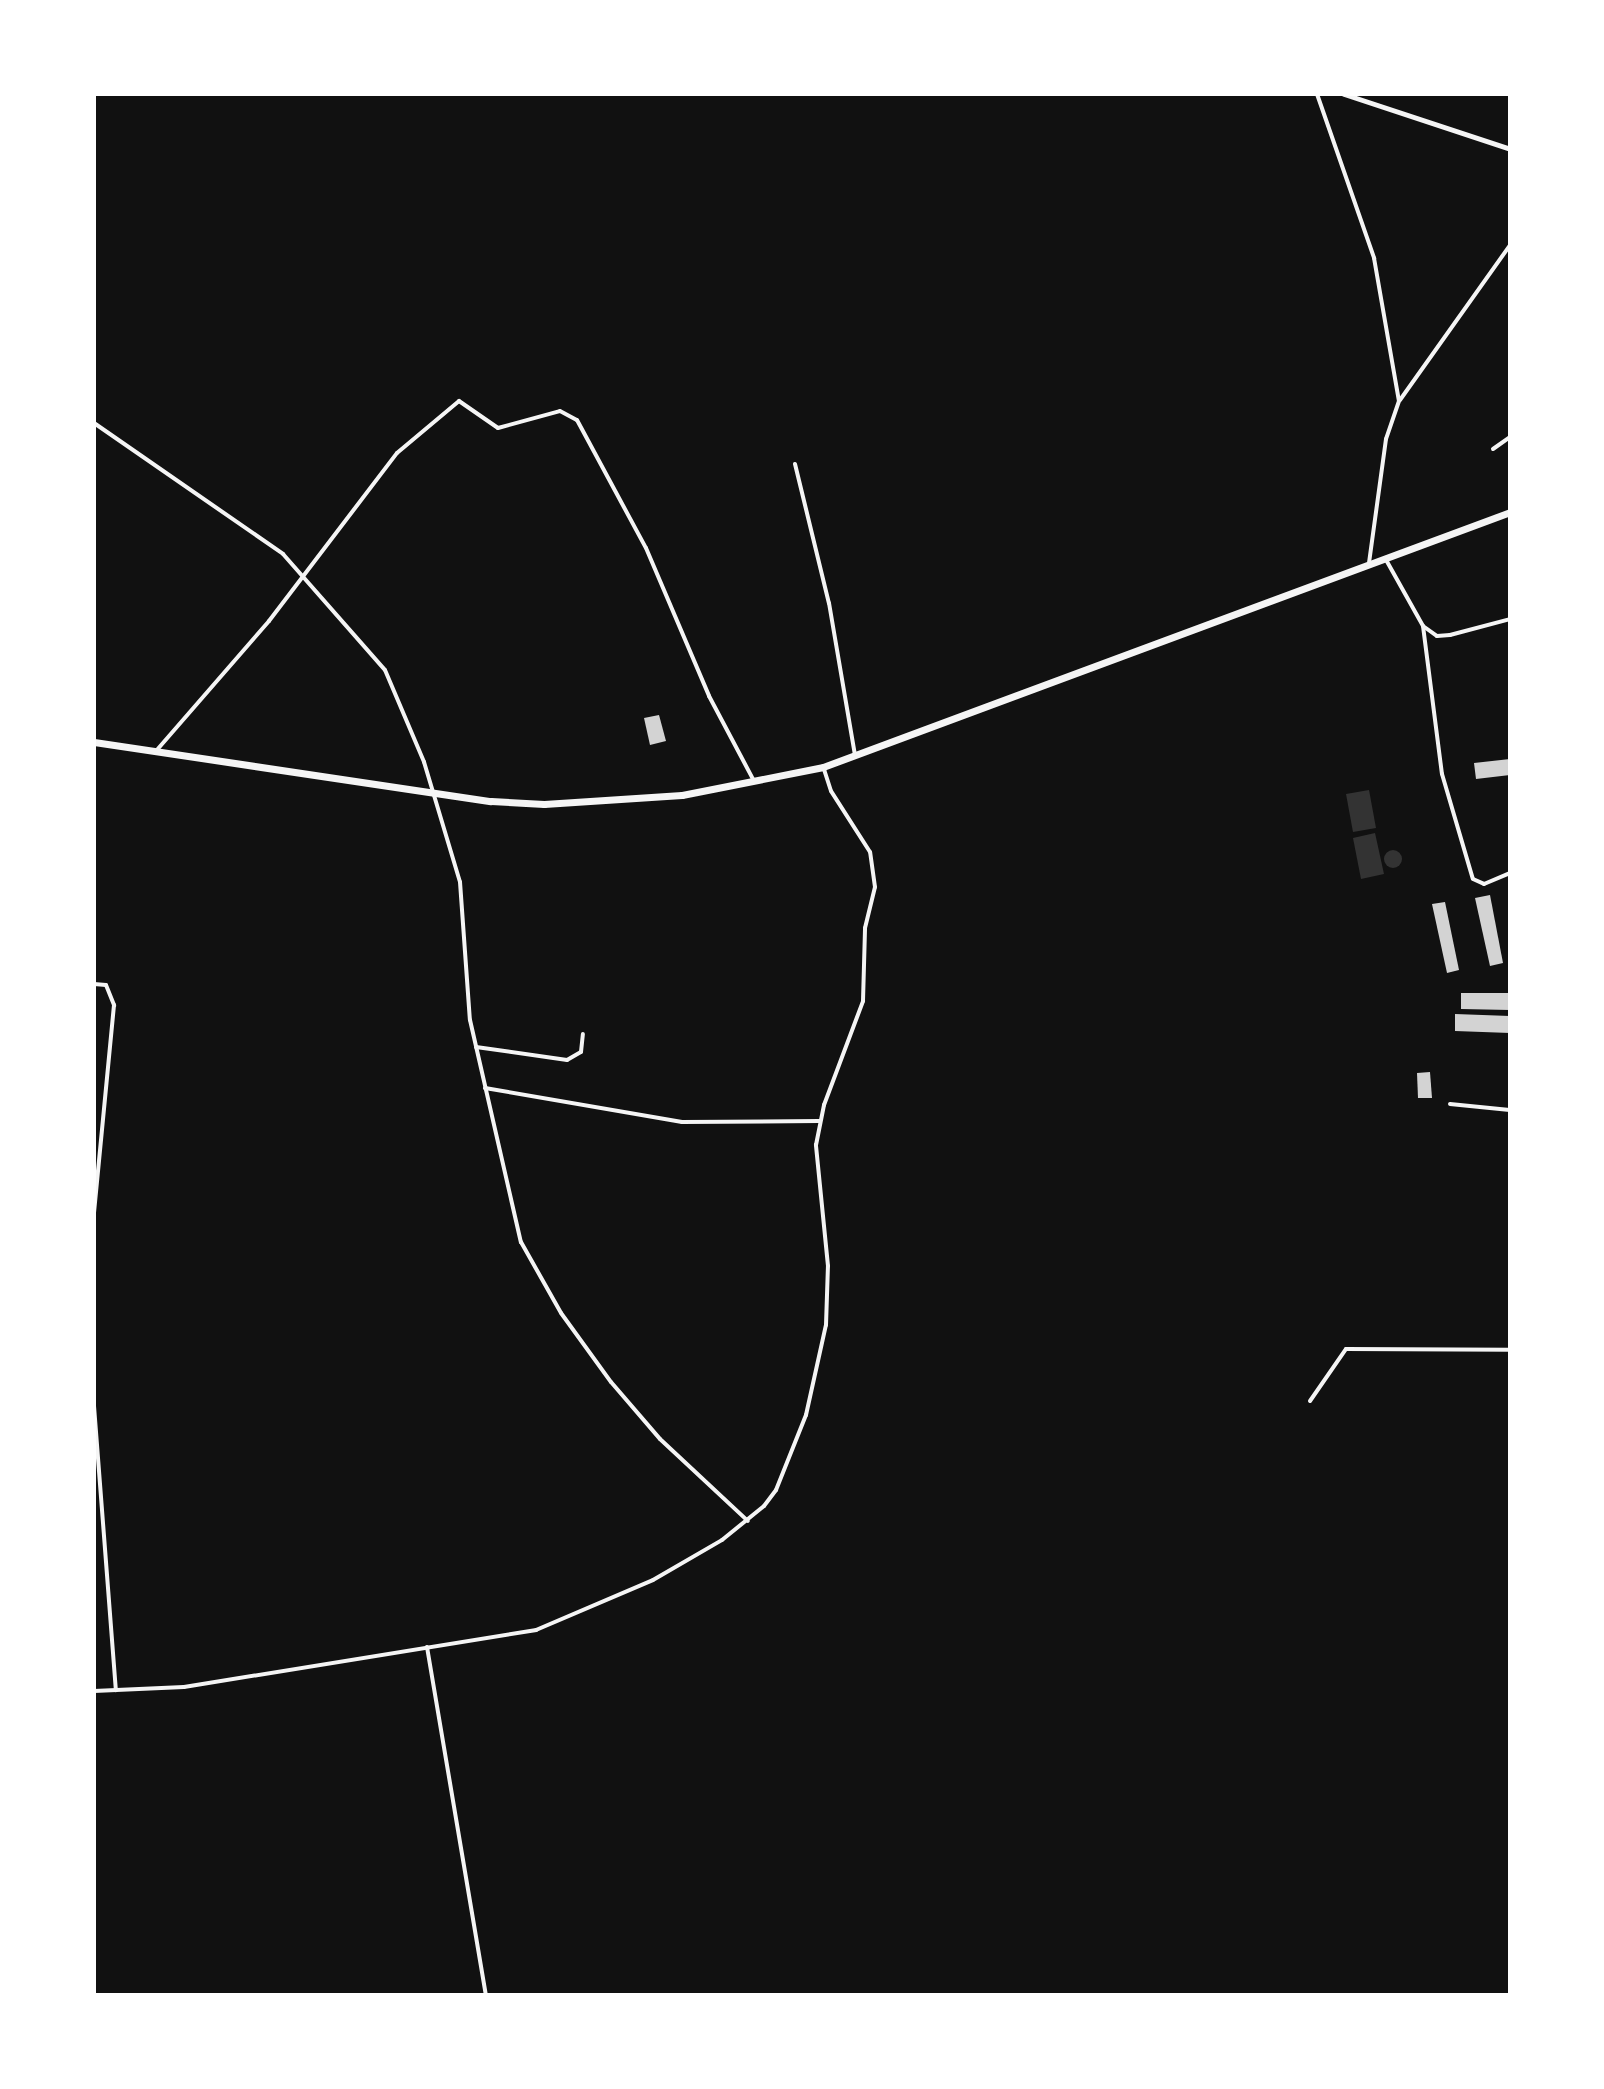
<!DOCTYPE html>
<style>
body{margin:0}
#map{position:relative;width:1604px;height:2089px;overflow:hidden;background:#111;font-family:Ubuntu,sans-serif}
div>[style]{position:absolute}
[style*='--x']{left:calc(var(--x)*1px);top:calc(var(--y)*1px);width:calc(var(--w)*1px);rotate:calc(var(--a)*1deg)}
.water>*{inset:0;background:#333}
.round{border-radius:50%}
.building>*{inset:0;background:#d3d3d3}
.minor>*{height:4px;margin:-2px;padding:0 2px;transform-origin:2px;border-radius:2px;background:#f5f5f5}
.tertiary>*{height:5px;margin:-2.5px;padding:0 2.5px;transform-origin:2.5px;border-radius:2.5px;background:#f5f5f5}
.primary>*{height:7px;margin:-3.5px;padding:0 3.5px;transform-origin:3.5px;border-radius:3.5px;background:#f5f5f5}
span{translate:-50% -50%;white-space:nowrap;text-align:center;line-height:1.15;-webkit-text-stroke:6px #fff;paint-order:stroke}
.frame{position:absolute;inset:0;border:96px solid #fff;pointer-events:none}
</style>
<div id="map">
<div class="water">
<div style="clip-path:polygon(1369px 790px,1376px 828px,1353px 832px,1346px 794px)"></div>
<div style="clip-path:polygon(1375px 833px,1384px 874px,1361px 879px,1353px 838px)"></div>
<div class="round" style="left:1384px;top:850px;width:18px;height:18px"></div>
</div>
<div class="building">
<div style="clip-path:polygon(659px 715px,666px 741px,650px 745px,644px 718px)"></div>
<div style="clip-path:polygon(1510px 759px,1510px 775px,1476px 779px,1474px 763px)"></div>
<div style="clip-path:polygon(1490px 895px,1503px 963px,1490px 966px,1475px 898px)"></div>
<div style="clip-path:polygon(1445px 902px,1459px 970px,1447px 973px,1432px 904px)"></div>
<div style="clip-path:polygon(1461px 993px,1510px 993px,1510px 1010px,1461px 1009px)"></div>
<div style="clip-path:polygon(1455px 1014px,1510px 1016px,1510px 1033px,1455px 1031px)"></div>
<div style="clip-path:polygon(1430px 1072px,1432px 1098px,1418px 1098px,1417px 1073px)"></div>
</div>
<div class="minor">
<div style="--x:1317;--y:94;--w:174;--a:70.8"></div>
<div style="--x:1374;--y:258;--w:145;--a:80.1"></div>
<div style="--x:1399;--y:401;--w:40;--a:108.9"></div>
<div style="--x:1386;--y:439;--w:125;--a:97.8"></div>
<div style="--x:1400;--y:400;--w:190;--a:-54.6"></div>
<div style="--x:94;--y:423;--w:230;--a:34.7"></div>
<div style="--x:283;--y:554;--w:154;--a:48.7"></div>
<div style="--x:385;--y:670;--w:100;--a:67"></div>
<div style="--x:424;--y:762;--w:125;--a:73.3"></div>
<div style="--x:460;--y:882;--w:138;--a:85.9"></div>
<div style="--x:470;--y:1020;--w:228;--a:77.1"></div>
<div style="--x:521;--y:1242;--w:81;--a:60.6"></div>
<div style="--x:561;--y:1313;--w:85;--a:54.1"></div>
<div style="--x:611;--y:1382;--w:75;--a:49.3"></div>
<div style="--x:660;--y:1439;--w:120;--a:43"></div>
<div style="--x:1493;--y:449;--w:21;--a:-35"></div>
<div style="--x:795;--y:464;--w:143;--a:76.3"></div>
<div style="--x:829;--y:603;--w:154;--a:80.3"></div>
<div style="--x:1385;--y:558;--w:78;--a:60.8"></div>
<div style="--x:1423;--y:626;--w:149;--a:82.7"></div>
<div style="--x:1442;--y:774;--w:109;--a:73.6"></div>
<div style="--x:1473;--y:879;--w:12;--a:24"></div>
<div style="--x:1484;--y:884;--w:28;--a:-23"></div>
<div style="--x:1423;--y:626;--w:17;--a:36"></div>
<div style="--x:1437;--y:636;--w:13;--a:-4"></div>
<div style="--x:1450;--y:635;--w:62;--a:-14.9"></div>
<div style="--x:156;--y:751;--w:172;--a:-49"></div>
<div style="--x:269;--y:621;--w:211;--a:-52.7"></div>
<div style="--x:397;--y:453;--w:81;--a:-40"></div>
<div style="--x:459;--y:401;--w:47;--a:34.7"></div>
<div style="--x:498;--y:428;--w:64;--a:-15.3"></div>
<div style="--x:560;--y:411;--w:19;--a:28"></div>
<div style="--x:577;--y:420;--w:145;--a:61.7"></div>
<div style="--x:646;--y:548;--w:161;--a:66.9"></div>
<div style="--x:709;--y:696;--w:94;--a:62.1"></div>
<div style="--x:94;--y:984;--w:12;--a:5"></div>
<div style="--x:106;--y:985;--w:22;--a:68"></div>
<div style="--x:114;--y:1005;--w:210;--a:95.5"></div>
<div style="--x:476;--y:1047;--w:92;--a:8.1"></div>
<div style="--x:567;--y:1060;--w:16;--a:-30"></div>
<div style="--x:581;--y:1052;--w:18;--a:-84"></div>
<div style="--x:485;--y:1088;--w:200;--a:9.8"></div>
<div style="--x:682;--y:1122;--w:137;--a:-0.4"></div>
<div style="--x:1450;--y:1104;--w:60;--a:5.7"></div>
<div style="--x:1310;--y:1401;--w:63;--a:-55.3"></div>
<div style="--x:1346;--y:1349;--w:164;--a:0.3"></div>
<div style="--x:94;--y:1406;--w:285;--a:85.6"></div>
<div style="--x:427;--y:1647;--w:353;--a:80.4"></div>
<div style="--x:94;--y:1691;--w:90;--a:-2.5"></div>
<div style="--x:184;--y:1687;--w:357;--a:-9.2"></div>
<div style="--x:536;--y:1630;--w:127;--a:-23.1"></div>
<div style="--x:653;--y:1580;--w:80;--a:-30.1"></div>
<div style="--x:722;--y:1540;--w:54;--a:-39"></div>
<div style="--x:764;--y:1506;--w:20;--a:-53"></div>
<div style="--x:776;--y:1490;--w:81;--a:-68.2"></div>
<div style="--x:806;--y:1415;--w:92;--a:-77.5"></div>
<div style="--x:826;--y:1325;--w:59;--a:-88.1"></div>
<div style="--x:828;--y:1266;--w:122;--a:-95.7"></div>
<div style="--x:816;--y:1145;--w:41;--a:-78.7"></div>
<div style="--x:824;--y:1105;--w:111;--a:-69.4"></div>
<div style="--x:863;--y:1001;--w:73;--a:-88.4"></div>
<div style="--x:865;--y:928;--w:42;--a:-76.3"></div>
<div style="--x:875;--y:887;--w:35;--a:-98"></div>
<div style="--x:870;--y:852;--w:72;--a:-122.6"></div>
<div style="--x:831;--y:791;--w:25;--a:-108"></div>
</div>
<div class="tertiary">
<div style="--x:1344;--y:94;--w:175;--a:18.3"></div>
</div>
<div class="primary">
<div style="--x:94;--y:742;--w:401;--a:8.5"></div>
<div style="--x:491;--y:801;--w:53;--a:3.2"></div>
<div style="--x:544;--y:804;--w:138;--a:-3.7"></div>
<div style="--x:682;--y:795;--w:144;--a:-11.2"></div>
<div style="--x:823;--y:767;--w:733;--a:-20.36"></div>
</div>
<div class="frame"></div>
</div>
